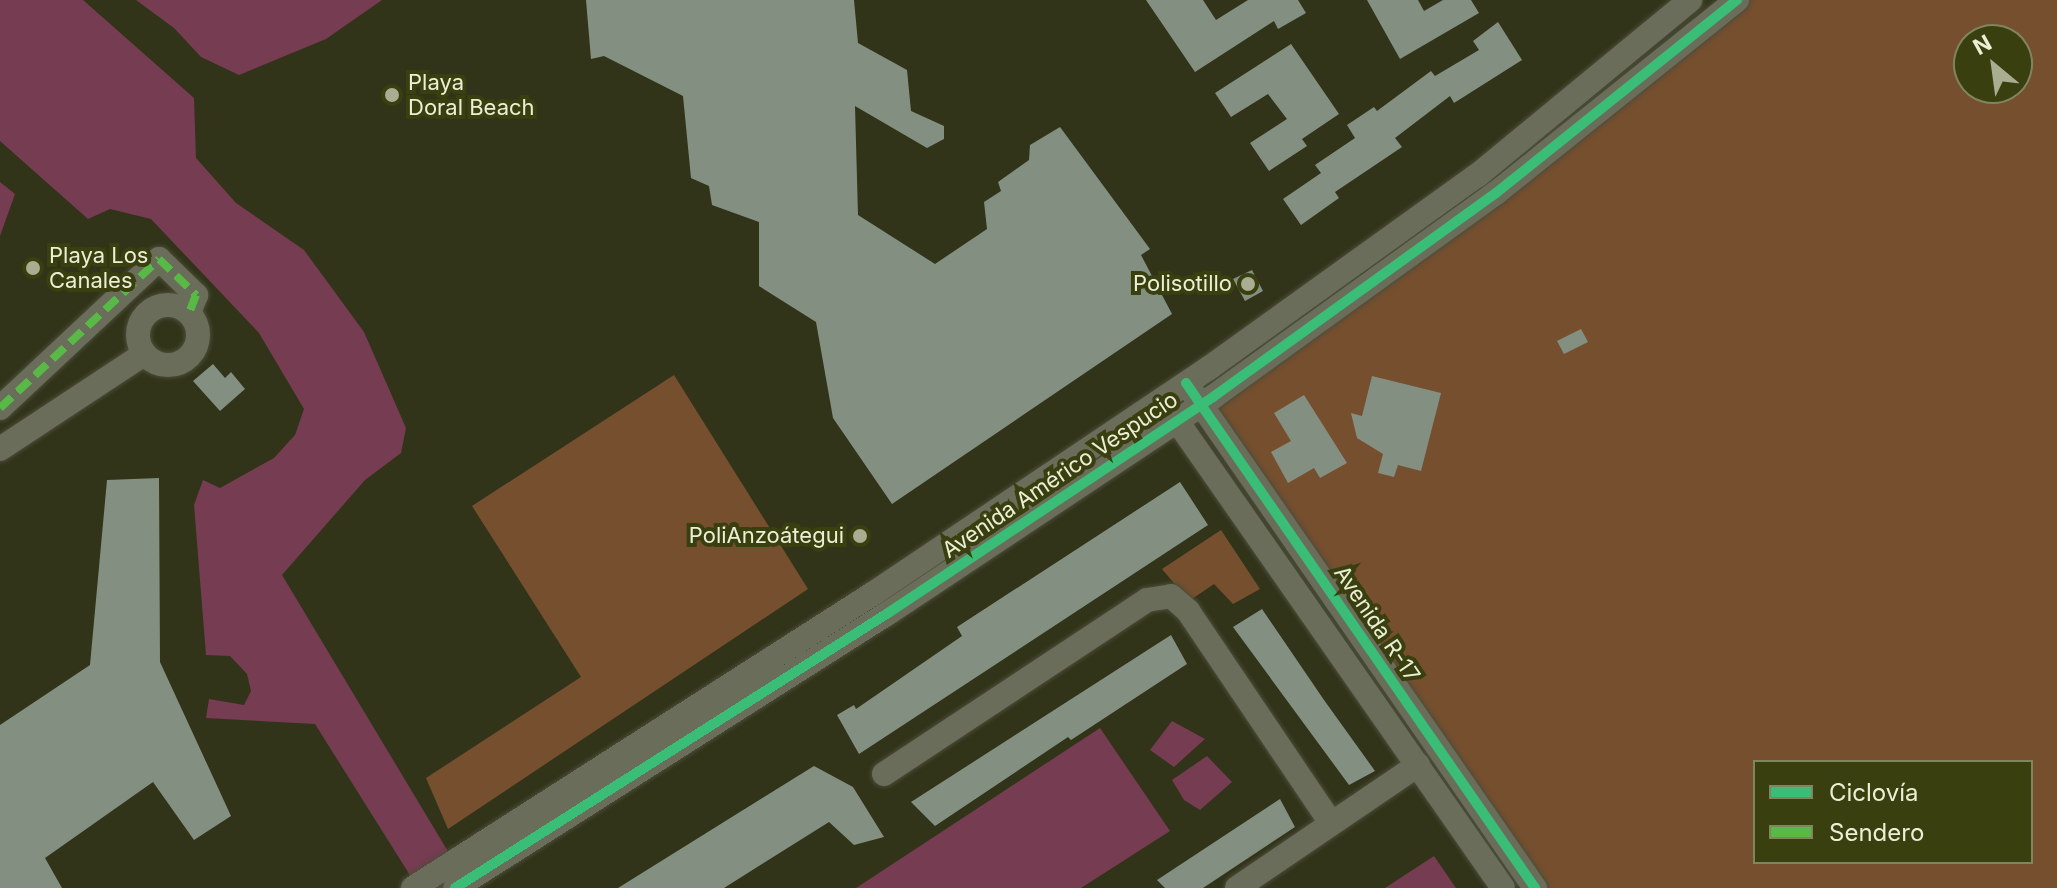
<!DOCTYPE html>
<meta charset="utf-8">
<style>
body{margin:0}
#map{position:relative;width:2057px;height:888px;overflow:hidden;background:#313419;font-family:Inter,sans-serif}
div>[style]{position:absolute}
[style*='--x']{left:calc(var(--x)*1px);top:calc(var(--y)*1px);width:calc(var(--w)*1px);rotate:calc(var(--a)*1deg)}
.green>*{inset:0;background:#764f2f}
.water>*{inset:0;background:#763c51}
.building>*{inset:0;background:#839081}
.roads{filter:drop-shadow(0 0 2px #4b4d39) drop-shadow(0 0 2px #4b4d39)}
.minor>*{height:24px;margin:-12px;padding:0 12px;transform-origin:12px;border-radius:12px;background:#6a6d5a}
.minor>.ring{margin:-12px;padding:0;box-sizing:content-box;background:none;border:24px solid #6a6d5a;border-radius:50%}
.quiet>*{height:8px;margin-top:-4px;transform-origin:0;background:repeating-linear-gradient(90deg,#58b947 0 16px,transparent 0 24px)}
.cycleway>*{height:10px;margin:-5px;padding:0 5px;transform-origin:5px;border-radius:5px;background:#3abd76}
.dots>*{width:22px;height:22px;translate:-50% -50%;box-sizing:border-box;border:4px solid #393f0e;border-radius:50%}
span{translate:-50% -50%;white-space:nowrap;text-align:center;line-height:1.15;-webkit-text-stroke:8px #393f0e;paint-order:stroke}
.poi-label{font-size:22px;color:#eaefd5}
.left{translate:0 -50%;text-align:left}
.right{translate:-100% -50%;text-align:right}
.street-label{font-size:22px;color:#eaefd5}
.legend{position:absolute;left:1753px;top:760px;width:280px;height:104px;box-sizing:border-box;background:#393f0e;border:2px solid #80855e;margin:0;padding:10px 14px;list-style:none;font-size:24px;color:#eaefd5}
.legend li{display:flex;align-items:center;gap:16px;height:40px}
.legend b{width:40px;border:2px solid #80855e}
.north{position:absolute;left:1953px;top:24px;width:80px;height:80px;box-sizing:border-box;background:#393f0e;border:2px solid #80855e;border-radius:50%;rotate:331deg;font-size:22px;font-weight:700;line-height:32px;text-align:center;color:#eaefd5}
.north::after{content:'';display:block;margin:auto;width:28px;height:36px;background:#a9ae93;clip-path:polygon(50% 0,100% 100%,50% 72%,0 100%)}
</style>
<div id="map">
<div class="green">
<div style="clip-path:polygon(evenodd,1737px 0,2057px 0,2057px 888px,1535px 888px,1201px 405px,1737px 0,1969px 40px,2017px 40px,2017px 88px,1969px 88px,1969px 40px,1737px 0,1755px 762px,2031px 762px,2031px 862px,1755px 862px,1755px 762px)"></div>
<div style="clip-path:polygon(674px 375px,808px 589px,448px 829px,426px 778px,581px 677px,472px 506px)"></div>
<div style="clip-path:polygon(1221px 530px,1260px 589px,1233px 604px,1214px 584px,1189px 601px,1162px 569px)"></div>
</div>
<div class="water">
<div style="clip-path:polygon(0 0,83px 0,194px 98px,196px 158px,236px 203px,304px 250px,364px 332px,406px 428px,401px 453px,365px 480px,282px 575px,470px 888px,418px 888px,315px 724px,206px 718px,209px 699px,244px 705px,251px 691px,247px 674px,230px 656px,206px 655px,194px 505px,203px 480px,220px 488px,274px 458px,295px 435px,304px 409px,259px 333px,151px 219px,110px 209px,88px 219px,0 141px)"></div>
<div style="clip-path:polygon(136px 0,382px 0,326px 39px,239px 75px,201px 57px,174px 28px)"></div>
<div style="clip-path:polygon(0 182px,15px 194px,0 236px)"></div>
<div style="clip-path:polygon(1172px 721px,1205px 739px,1174px 767px,1150px 750px)"></div>
<div style="clip-path:polygon(1100px 728px,1170px 831px,1081px 888px,856px 888px)"></div>
<div style="clip-path:polygon(1207px 756px,1232px 782px,1200px 810px,1184px 800px,1172px 780px)"></div>
<div style="clip-path:polygon(1434px 856px,1456px 888px,1385px 888px)"></div>
</div>
<div class="building">
<div style="clip-path:polygon(586px 0,854px 0,858px 43px,907px 70px,911px 111px,944px 126px,944px 139px,927px 148px,855px 106px,858px 215px,935px 264px,987px 229px,984px 202px,1001px 191px,998px 182px,1029px 160px,1030px 145px,1060px 127px,1150px 249px,1141px 255px,1172px 314px,892px 504px,833px 418px,816px 322px,759px 286px,759px 222px,712px 205px,709px 186px,691px 178px,683px 96px,604px 56px,591px 59px)"></div>
<div style="clip-path:polygon(1146px 0,1203px 0,1216px 20px,1248px 0,1298px 0,1306px 13px,1278px 29px,1274px 21px,1195px 72px)"></div>
<div style="clip-path:polygon(1367px 0,1418px 0,1424px 11px,1443px 0,1471px 0,1479px 13px,1400px 59px)"></div>
<div style="clip-path:polygon(1498px 22px,1522px 60px,1454px 103px,1450px 96px,1395px 138px,1402px 147px,1335px 192px,1339px 198px,1301px 225px,1283px 199px,1321px 173px,1315px 165px,1355px 138px,1347px 125px,1374px 107px,1377px 111px,1431px 71px,1435px 76px,1479px 50px,1473px 41px)"></div>
<div style="clip-path:polygon(1291px 44px,1339px 114px,1302px 139px,1307px 146px,1269px 171px,1250px 143px,1287px 119px,1268px 94px,1231px 117px,1215px 93px)"></div>
<div style="clip-path:polygon(1252px 270px,1263px 291px,1245px 301px,1233px 279px)"></div>
<div style="clip-path:polygon(1581px 329px,1588px 342px,1564px 354px,1557px 341px)"></div>
<div style="clip-path:polygon(213px 364px,225px 378px,231px 372px,245px 389px,220px 411px,193px 381px)"></div>
<div style="clip-path:polygon(1372px 376px,1441px 393px,1421px 471px,1398px 465px,1394px 477px,1378px 473px,1383px 454px,1357px 438px,1351px 413px,1362px 416px)"></div>
<div style="clip-path:polygon(1304px 395px,1347px 463px,1320px 478px,1314px 468px,1288px 483px,1271px 452px,1291px 441px,1274px 413px)"></div>
<div style="clip-path:polygon(159px 478px,160px 662px,231px 816px,194px 840px,153px 782px,45px 858px,62px 888px,0 888px,0 725px,90px 665px,107px 480px)"></div>
<div style="clip-path:polygon(1180px 482px,1208px 525px,859px 754px,837px 715px,854px 705px,856px 709px,962px 636px,957px 627px)"></div>
<div style="clip-path:polygon(1262px 609px,1324px 700px,1375px 771px,1349px 785px,1233px 627px)"></div>
<div style="clip-path:polygon(1171px 635px,1187px 664px,1071px 740px,1068px 737px,935px 826px,911px 802px)"></div>
<div style="clip-path:polygon(814px 766px,853px 787px,884px 837px,854px 845px,829px 822px,724px 888px,618px 888px)"></div>
<div style="clip-path:polygon(1280px 799px,1295px 827px,1203px 888px,1165px 888px,1157px 880px)"></div>
</div>
<div class="roads">
<div class="minor">
<div class="ring" style="left:138px;top:305px;width:36px;height:36px"></div>
<div style="--x:1193;--y:393;--w:602;--a:55.36"></div>
<div style="--x:0;--y:408;--w:218;--a:-43.1"></div>
<div style="--x:159;--y:259;--w:52;--a:44.2"></div>
<div style="--x:196;--y:295;--w:19;--a:111"></div>
<div style="--x:1168;--y:408;--w:585;--a:55.09"></div>
<div style="--x:0;--y:449;--w:173;--a:-33.4"></div>
<div style="--x:884;--y:774;--w:315;--a:-33.5"></div>
<div style="--x:1147;--y:600;--w:24;--a:-9"></div>
<div style="--x:1171;--y:596;--w:23;--a:41"></div>
<div style="--x:1188;--y:611;--w:256;--a:56"></div>
<div style="--x:413;--y:888;--w:547;--a:-32.62"></div>
<div style="--x:874;--y:593;--w:404;--a:-33.9"></div>
<div style="--x:1209;--y:368;--w:331;--a:-35.7"></div>
<div style="--x:1478;--y:175;--w:275;--a:-39.5"></div>
<div style="--x:455;--y:888;--w:513;--a:-32.42"></div>
<div style="--x:888;--y:613;--w:390;--a:-33.6"></div>
<div style="--x:1213;--y:397;--w:349;--a:-35.8"></div>
<div style="--x:1496;--y:193;--w:309;--a:-38.7"></div>
<div style="--x:1237;--y:888;--w:219;--a:-34.2"></div>
</div>
</div>
<div class="quiet">
<div style="--x:0;--y:408;--w:218;--a:-43.1"></div>
<div style="--x:159;--y:259;--w:52;--a:44.2"></div>
<div style="--x:196;--y:295;--w:19;--a:111"></div>
</div>
<div class="cycleway">
<div style="--x:1186;--y:383;--w:614;--a:55.35"></div>
<div style="--x:455;--y:888;--w:513;--a:-32.42"></div>
<div style="--x:888;--y:613;--w:390;--a:-33.6"></div>
<div style="--x:1213;--y:397;--w:349;--a:-35.8"></div>
<div style="--x:1496;--y:193;--w:309;--a:-38.7"></div>
</div>
<div class="dots">
<div style="left:392px;top:95px;background:#a9ae93"></div>
<div style="left:33px;top:268px;background:#a9ae93"></div>
<div style="left:1248px;top:284px;background:#a9ae93"></div>
<div style="left:860px;top:536px;background:#a9ae93"></div>
</div>
<div class="poi-label">
<span class="left" style="left:408px;top:95px">Playa<br>Doral Beach</span>
<span class="left" style="left:49px;top:268px">Playa Los<br>Canales</span>
<span class="right" style="left:1232px;top:284px">Polisotillo</span>
<span class="right" style="left:844px;top:536px">PoliAnzoátegui</span>
</div>
<div class="street-label">
<span style="left:1060px;top:475px;rotate:-34deg">Avenida Américo Vespucio</span>
<span style="left:1377px;top:624px;rotate:56deg">Avenida R-17</span>
</div>
<ul class="legend">
<li><b style="height:10px;background:#3abd76"></b>Ciclovía</li>
<li><b style="height:10px;background:#58b947"></b>Sendero</li>
</ul>
<div class="north">N</div>
</div>
